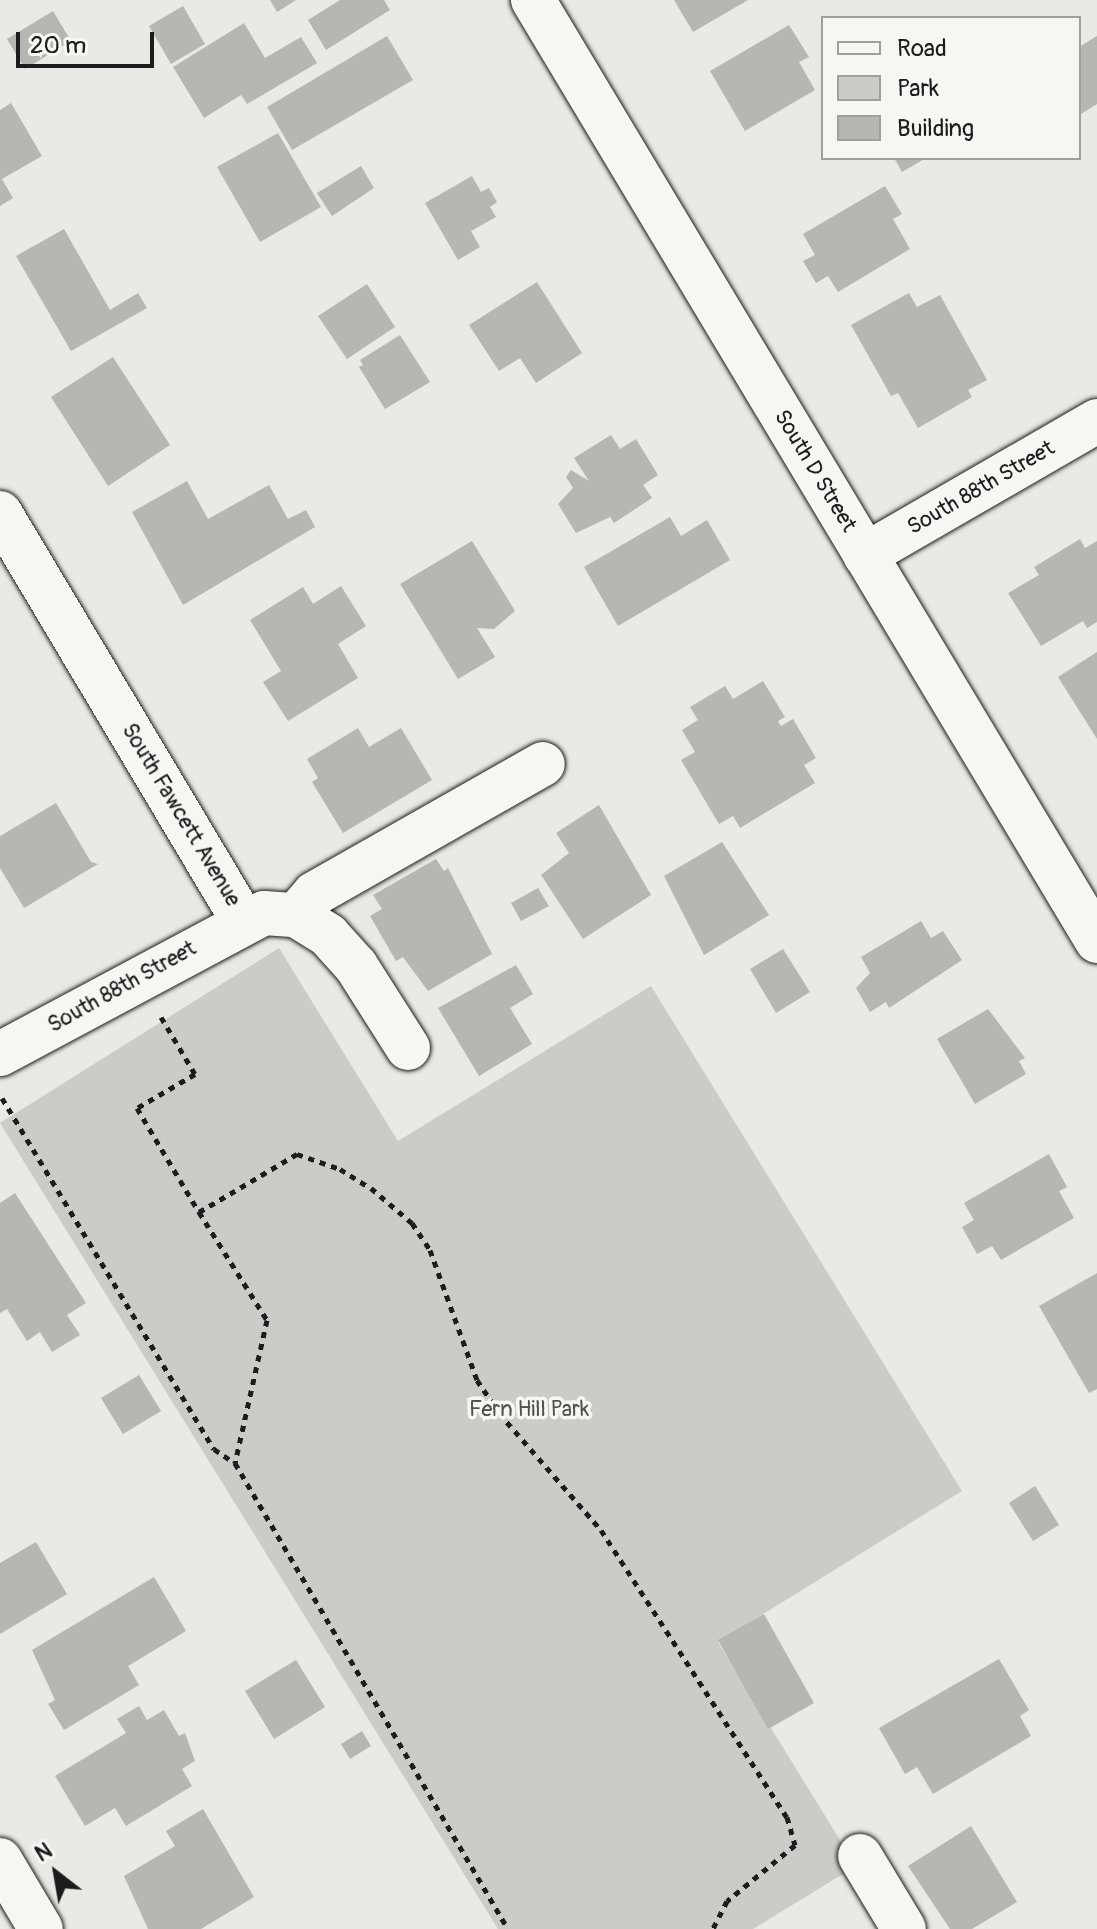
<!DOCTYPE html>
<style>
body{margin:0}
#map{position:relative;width:1097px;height:1929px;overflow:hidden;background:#e9e9e5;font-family:Pangolin,sans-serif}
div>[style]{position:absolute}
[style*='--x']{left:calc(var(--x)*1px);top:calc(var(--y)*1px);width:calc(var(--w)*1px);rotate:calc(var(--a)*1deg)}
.green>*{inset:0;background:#cbcbc7}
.building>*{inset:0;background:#b6b6b3}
.path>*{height:5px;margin-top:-2.5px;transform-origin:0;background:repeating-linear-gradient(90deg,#1c1c1c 0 6px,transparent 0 12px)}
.roads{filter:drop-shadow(0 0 2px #1c1c1c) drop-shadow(0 0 2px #1c1c1c)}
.minor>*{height:44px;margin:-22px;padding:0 22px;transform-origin:22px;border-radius:22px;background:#f6f6f2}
span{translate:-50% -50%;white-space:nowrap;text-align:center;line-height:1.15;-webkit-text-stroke:7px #f6f6f2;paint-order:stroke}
.street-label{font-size:22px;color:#1c1c1c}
.park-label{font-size:22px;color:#51514f}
.legend{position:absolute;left:821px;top:16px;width:260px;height:144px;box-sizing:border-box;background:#f6f6f2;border:2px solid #9f9f9c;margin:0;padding:10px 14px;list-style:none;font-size:24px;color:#1c1c1c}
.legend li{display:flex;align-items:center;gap:16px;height:40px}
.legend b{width:40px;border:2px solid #9f9f9c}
.north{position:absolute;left:16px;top:1833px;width:80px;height:80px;-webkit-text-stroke:6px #f6f6f2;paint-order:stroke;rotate:329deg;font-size:22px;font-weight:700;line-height:32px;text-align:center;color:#1c1c1c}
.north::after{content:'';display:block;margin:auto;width:28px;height:36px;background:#1c1c1c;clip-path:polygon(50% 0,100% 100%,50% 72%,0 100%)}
.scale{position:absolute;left:16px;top:32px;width:138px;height:36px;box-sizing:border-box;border:4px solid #1c1c1c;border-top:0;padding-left:10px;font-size:24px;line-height:28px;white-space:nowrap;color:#1c1c1c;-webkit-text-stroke:6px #f6f6f2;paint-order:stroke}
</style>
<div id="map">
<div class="green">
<div style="clip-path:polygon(279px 948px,398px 1141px,651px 986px,962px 1491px,718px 1642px,856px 1866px,753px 1929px,498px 1929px,0 1123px)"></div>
</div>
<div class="building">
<div style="clip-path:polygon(270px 0,296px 0,277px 12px)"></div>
<div style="clip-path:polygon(340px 0,384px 0,390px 10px,326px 50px,308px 20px)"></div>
<div style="clip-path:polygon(674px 0,748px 0,693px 32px)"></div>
<div style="clip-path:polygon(183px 6px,205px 44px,171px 64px,149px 26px)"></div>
<div style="clip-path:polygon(53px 11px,71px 41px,25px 69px,7px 39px)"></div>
<div style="clip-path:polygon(244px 23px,265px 58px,301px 37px,317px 63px,247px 104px,241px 95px,204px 118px,173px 67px)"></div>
<div style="clip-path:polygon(789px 25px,809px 57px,799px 62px,815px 90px,745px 131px,710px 71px)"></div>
<div style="clip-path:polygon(387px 36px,413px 80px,292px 150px,267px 107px)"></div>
<div style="clip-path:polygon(1097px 36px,1097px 104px,1081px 114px,1079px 47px)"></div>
<div style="clip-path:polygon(11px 103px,42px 156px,2px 179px,13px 198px,0 206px,0 110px)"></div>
<div style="clip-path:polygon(278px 133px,321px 207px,260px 242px,217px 167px)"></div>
<div style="clip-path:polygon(894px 158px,926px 158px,902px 172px)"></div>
<div style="clip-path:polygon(361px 166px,374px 188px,332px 216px,317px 193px)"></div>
<div style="clip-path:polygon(472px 176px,481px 192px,489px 188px,497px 202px,490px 207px,496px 217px,471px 231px,480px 247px,458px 260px,425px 203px)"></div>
<div style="clip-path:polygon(885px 186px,902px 214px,893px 219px,910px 249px,838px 292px,828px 276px,816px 283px,803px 261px,815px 255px,803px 234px)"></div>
<div style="clip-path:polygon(64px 229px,110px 310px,138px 293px,147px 308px,71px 351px,16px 256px)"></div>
<div style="clip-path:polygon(537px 282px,582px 353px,536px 383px,520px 358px,499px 371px,469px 325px)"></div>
<div style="clip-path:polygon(367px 284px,395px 327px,347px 359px,318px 316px)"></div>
<div style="clip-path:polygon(909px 293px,917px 307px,940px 295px,987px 380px,968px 390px,972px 397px,918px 428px,898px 393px,891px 396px,851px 325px)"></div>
<div style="clip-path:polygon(400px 335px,430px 382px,385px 409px,359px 367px,363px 365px,360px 360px)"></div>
<div style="clip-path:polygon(113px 357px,170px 445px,108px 486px,51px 397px)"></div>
<div style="clip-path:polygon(611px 435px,620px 449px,636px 439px,658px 475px,643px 485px,652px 498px,614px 523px,610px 517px,576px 533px,558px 504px,573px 488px,566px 477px,571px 470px,589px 481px,574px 458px)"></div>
<div style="clip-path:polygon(187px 481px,208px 519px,269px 485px,288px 519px,306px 510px,315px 527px,183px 605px,132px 512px)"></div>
<div style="clip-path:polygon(670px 517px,681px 536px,707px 520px,730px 560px,618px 626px,584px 567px)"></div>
<div style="clip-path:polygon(1080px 539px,1085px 548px,1097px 541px,1097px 622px,1087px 628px,1083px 621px,1041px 646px,1008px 593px,1039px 575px,1034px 567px)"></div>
<div style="clip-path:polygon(472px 541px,515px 611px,494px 629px,477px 628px,495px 657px,458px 679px,400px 584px)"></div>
<div style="clip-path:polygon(341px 586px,366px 626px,338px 644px,358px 678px,288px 721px,263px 682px,281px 671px,250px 620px,303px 587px,313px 604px)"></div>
<div style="clip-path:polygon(1097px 652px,1097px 739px,1058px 677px)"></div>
<div style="clip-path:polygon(763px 681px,785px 717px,778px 721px,781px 726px,793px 719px,816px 758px,804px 765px,815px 783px,740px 828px,733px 816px,719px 824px,681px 760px,695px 752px,682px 730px,698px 720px,690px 707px,725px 686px,733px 699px)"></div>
<div style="clip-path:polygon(358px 728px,369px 747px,401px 728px,432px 780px,343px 833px,312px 782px,318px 778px,307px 759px)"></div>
<div style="clip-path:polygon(56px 803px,91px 862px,98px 864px,24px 908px,0 868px,0 836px)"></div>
<div style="clip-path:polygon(599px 805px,651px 895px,583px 939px,541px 875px,569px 853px,556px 833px)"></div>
<div style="clip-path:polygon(722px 842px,769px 915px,704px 955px,664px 876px)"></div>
<div style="clip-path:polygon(436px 859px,444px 871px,448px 868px,492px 954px,428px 991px,403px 957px,396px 961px,370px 916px,382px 909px,373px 895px)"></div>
<div style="clip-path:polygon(538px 888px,549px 906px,521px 921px,511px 903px)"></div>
<div style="clip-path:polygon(921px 921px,931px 938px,943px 931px,962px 960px,889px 1008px,886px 1002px,870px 1012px,856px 988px,870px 973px,861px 957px)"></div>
<div style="clip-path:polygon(783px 949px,810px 992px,776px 1013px,750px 969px)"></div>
<div style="clip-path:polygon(516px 965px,533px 994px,510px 1008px,532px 1044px,479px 1076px,438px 1008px)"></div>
<div style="clip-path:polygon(988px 1009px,1025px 1058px,1019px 1061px,1026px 1074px,975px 1104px,937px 1039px)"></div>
<div style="clip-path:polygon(1049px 1154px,1067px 1187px,1059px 1191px,1074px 1218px,1001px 1260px,992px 1246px,977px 1254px,962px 1227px,974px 1220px,964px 1203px)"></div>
<div style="clip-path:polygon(15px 1193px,86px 1303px,67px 1315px,80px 1335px,52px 1352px,40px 1332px,27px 1341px,7px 1309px,0 1313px,0 1203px)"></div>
<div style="clip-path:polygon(1097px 1273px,1097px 1389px,1089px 1393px,1039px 1306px)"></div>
<div style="clip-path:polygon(139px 1375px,161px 1411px,123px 1434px,101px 1398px)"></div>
<div style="clip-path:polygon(1035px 1486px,1059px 1525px,1033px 1541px,1009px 1503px)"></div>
<div style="clip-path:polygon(36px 1542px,67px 1594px,0 1634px,0 1563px)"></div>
<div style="clip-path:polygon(154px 1577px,186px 1631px,128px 1666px,139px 1685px,64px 1730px,48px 1704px,55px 1700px,32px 1650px)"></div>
<div style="clip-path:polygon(764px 1614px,814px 1703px,768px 1729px,718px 1640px)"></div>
<div style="clip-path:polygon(999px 1659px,1029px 1710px,1020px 1716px,1031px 1736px,933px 1794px,917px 1767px,905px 1774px,879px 1728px)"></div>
<div style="clip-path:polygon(296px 1660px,325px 1707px,274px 1739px,245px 1691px)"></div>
<div style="clip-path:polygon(139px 1706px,147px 1720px,164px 1710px,179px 1736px,185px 1733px,195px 1761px,182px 1769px,192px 1786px,126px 1826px,115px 1808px,85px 1826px,55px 1776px,126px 1733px,117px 1719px)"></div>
<div style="clip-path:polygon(362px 1731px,371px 1746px,350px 1759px,341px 1744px)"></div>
<div style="clip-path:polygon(203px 1809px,254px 1897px,201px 1929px,148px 1929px,124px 1876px,175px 1846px,166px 1831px)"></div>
<div style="clip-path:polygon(971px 1826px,1017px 1902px,972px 1929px,950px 1929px,908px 1866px)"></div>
</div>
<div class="path">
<div style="--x:161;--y:1017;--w:66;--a:59.2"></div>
<div style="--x:195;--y:1074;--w:67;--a:149.6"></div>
<div style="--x:137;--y:1108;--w:121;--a:59.2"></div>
<div style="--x:199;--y:1212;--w:114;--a:-30.6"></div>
<div style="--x:297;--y:1154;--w:46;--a:19.2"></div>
<div style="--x:340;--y:1169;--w:36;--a:32"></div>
<div style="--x:371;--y:1188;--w:54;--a:40.5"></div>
<div style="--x:412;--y:1223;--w:32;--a:56"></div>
<div style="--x:430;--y:1250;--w:138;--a:70.1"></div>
<div style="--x:477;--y:1380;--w:40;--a:56"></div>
<div style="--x:499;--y:1413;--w:155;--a:48.9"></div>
<div style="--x:601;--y:1530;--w:342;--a:57.1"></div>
<div style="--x:787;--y:1817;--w:29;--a:74"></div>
<div style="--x:795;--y:1845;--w:88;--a:140.5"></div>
<div style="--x:727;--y:1901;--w:31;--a:117"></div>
<div style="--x:2;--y:1098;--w:410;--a:58.9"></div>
<div style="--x:214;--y:1449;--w:25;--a:34"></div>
<div style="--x:199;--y:1212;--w:128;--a:57.8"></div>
<div style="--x:267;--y:1320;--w:147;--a:102.6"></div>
<div style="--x:235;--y:1463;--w:540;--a:59.64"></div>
</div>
<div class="roads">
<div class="minor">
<div style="--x:533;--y:0;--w:1097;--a:59.06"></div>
<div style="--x:0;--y:513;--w:474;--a:59.2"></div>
<div style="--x:865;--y:555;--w:268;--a:-30"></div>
<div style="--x:296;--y:915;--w:28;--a:-49"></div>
<div style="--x:314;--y:894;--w:263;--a:-29.6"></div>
<div style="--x:0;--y:1054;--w:299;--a:-28.1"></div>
<div style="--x:264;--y:913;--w:32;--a:4"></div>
<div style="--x:296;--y:915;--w:38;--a:32"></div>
<div style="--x:328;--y:935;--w:42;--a:47.9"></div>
<div style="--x:356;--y:966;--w:97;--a:57.6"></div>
<div style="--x:860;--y:1856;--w:85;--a:58.9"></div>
<div style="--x:0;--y:1860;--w:80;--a:59.3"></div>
</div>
</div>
<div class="street-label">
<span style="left:815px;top:471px;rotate:59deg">South D Street</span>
<span style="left:981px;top:488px;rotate:-30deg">South 88th Street</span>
<span style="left:181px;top:815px;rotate:59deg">South Fawcett Avenue</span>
<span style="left:122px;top:987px;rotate:-29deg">South 88th Street</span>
</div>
<div class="park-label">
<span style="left:529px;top:1410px">Fern Hill Park</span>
</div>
<ul class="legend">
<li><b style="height:10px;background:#f6f6f2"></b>Road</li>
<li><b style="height:22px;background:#cbcbc7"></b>Park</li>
<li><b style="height:22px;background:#b6b6b3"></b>Building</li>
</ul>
<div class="north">N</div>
<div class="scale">20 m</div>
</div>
